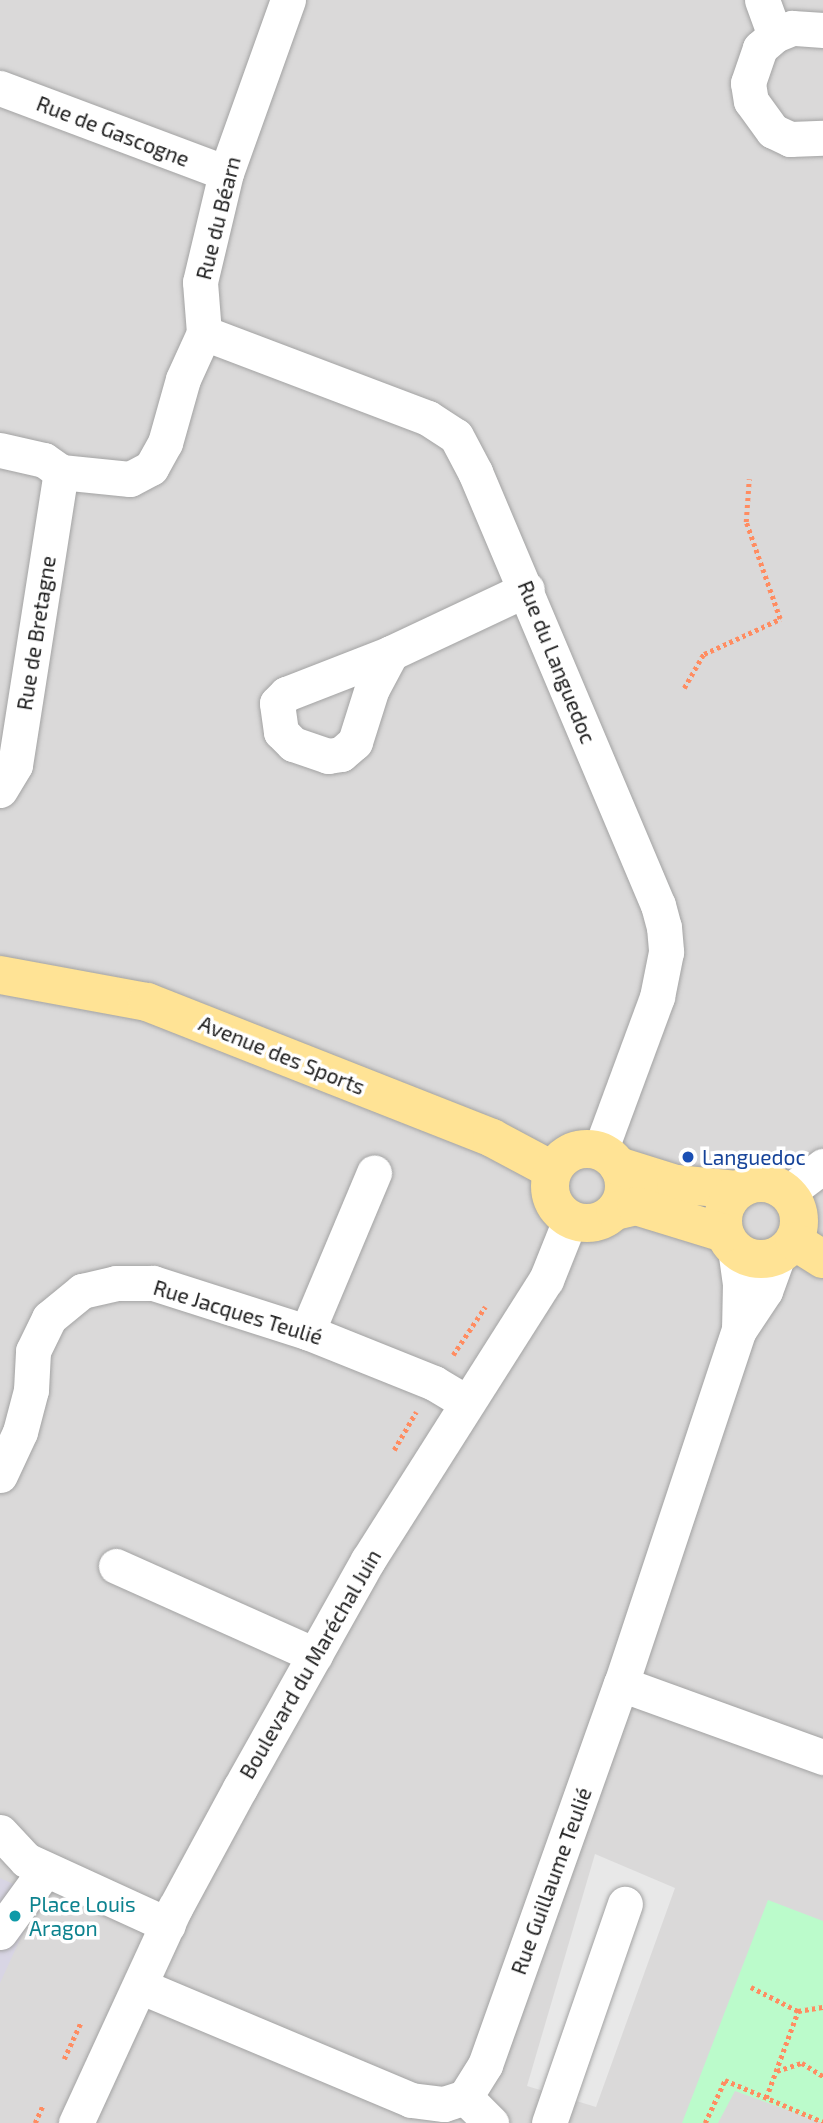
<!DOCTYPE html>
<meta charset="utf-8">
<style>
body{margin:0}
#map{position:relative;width:823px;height:2123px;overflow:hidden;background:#eeece1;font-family:"Exo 2",sans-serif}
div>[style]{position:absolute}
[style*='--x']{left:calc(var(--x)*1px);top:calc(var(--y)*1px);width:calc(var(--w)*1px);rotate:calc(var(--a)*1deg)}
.residential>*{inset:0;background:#dad9d9}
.park>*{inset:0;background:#bbfbcb}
.parking>*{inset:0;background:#e8e8e8}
.plaza>*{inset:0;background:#d8d5e4}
.path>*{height:4.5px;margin-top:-2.25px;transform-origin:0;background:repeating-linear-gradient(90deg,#ff8c61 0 3.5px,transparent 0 7px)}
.roads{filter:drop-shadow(0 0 2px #a3a3a3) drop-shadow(0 0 2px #a3a3a3)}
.minor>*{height:35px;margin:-17.5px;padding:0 17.5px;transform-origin:17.5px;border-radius:17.5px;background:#fff}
.major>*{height:38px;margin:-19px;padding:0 19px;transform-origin:19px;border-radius:19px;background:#ffe395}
.major>.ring{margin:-19px;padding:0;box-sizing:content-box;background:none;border:38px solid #ffe395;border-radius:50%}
.dots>*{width:19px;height:19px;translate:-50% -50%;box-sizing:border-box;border:4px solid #fff;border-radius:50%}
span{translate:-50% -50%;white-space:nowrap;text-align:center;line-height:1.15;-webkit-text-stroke:7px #fff;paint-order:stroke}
.street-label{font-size:21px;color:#1c1c1c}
.transit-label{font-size:21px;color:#164399}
.left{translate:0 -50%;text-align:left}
.culture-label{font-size:21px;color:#0d838f}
</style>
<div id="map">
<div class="residential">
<div style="clip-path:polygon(0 0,823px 0,823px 2123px,0 2123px)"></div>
</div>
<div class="park">
<div style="clip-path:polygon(768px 1900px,823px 1921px,823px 2123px,735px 2091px,718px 2123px,682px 2123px)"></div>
</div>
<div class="parking">
<div style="clip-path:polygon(595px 1854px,675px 1888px,596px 2107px,527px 2086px)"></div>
</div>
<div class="plaza">
<div style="clip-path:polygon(0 1878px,40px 1896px,0 1983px)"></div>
</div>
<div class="path">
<div style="--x:684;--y:688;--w:39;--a:-60"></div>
<div style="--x:704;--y:654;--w:84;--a:-24.7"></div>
<div style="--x:780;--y:619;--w:103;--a:-109.3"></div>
<div style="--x:746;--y:522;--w:43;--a:-86"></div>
<div style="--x:453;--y:1355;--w:58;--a:-56.3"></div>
<div style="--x:394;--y:1450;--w:44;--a:-59.9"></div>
<div style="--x:751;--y:1987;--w:53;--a:27.1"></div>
<div style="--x:798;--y:2011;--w:25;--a:-9"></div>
<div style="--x:64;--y:2059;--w:41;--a:-65.3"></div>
<div style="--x:777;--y:2071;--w:26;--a:-18"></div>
<div style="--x:802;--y:2063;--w:25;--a:32"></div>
<div style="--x:766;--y:2098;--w:93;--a:-69.8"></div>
<div style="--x:35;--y:2123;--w:20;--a:-66"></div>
<div style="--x:705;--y:2123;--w:47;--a:-65.1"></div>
<div style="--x:725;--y:2080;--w:107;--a:23.2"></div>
</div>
<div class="roads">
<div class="minor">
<div style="--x:762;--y:0;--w:37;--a:70"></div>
<div style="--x:823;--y:30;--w:31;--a:-176"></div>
<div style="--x:792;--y:28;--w:18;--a:158"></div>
<div style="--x:775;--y:35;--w:20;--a:139"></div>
<div style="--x:760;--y:48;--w:37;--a:109"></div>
<div style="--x:748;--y:83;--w:18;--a:81"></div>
<div style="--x:751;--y:101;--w:37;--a:54"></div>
<div style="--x:773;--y:131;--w:19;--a:25"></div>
<div style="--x:790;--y:139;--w:33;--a:-2"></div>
<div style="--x:0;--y:88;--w:241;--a:20.6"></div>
<div style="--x:204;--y:333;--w:240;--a:20.8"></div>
<div style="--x:428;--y:418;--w:33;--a:33"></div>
<div style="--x:456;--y:436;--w:41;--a:62.2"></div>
<div style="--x:475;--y:472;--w:470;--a:67.1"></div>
<div style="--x:658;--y:905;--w:23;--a:75"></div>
<div style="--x:664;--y:927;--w:25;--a:85"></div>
<div style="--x:666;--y:952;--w:46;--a:101.3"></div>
<div style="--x:657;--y:997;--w:164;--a:110.3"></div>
<div style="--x:0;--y:450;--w:45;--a:12.8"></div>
<div style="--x:44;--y:460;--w:21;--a:35"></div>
<div style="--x:61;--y:472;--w:69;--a:5.8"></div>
<div style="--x:130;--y:479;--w:24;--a:-28"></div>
<div style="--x:151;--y:468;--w:29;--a:-61"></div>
<div style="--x:165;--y:443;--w:66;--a:-74.3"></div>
<div style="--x:183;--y:379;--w:51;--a:-65.5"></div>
<div style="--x:204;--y:333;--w:51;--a:-94.5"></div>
<div style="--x:200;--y:282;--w:112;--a:-76.6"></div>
<div style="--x:226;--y:173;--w:184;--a:-70.3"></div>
<div style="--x:391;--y:653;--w:40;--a:118"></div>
<div style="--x:372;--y:688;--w:57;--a:107.5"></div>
<div style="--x:355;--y:742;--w:18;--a:139"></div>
<div style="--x:341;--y:754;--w:13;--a:171"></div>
<div style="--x:328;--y:756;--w:37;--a:-161"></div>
<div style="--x:293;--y:744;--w:17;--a:-135"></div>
<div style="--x:281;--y:732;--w:29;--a:-98"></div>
<div style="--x:277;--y:703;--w:13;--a:-45"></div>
<div style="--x:286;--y:694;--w:113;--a:-21.3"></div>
<div style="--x:391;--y:653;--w:150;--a:-25.2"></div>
<div style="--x:0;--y:790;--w:29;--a:-59"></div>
<div style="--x:15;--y:765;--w:297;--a:-81.1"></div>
<div style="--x:787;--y:1193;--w:45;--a:-36.9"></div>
<div style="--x:739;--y:1330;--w:47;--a:-56.3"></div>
<div style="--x:765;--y:1291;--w:37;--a:-70"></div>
<div style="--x:307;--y:1332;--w:173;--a:-67.2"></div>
<div style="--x:0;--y:1475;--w:47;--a:-65.1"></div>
<div style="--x:20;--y:1432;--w:43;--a:-75.3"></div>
<div style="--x:31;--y:1390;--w:39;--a:-87"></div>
<div style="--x:33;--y:1351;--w:37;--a:-64"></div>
<div style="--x:49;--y:1318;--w:43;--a:-39.3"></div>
<div style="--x:82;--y:1291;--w:35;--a:-13"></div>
<div style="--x:116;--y:1283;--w:37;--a:0"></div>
<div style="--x:153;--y:1283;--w:162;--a:17.7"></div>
<div style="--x:307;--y:1332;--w:137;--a:21.9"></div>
<div style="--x:434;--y:1383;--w:37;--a:31"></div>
<div style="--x:116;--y:1566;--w:218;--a:24.1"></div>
<div style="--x:621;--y:1684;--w:215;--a:19.9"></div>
<div style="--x:0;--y:1832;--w:38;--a:47"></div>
<div style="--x:26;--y:1860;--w:156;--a:24.6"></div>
<div style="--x:0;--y:1932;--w:77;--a:-54"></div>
<div style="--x:140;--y:1986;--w:294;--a:22.8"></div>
<div style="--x:411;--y:2100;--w:33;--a:7"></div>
<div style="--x:444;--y:2104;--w:22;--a:-18"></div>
<div style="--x:465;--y:2097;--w:38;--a:-58"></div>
<div style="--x:485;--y:2065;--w:405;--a:-70.4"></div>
<div style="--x:621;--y:1684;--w:373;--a:-71.6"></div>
<div style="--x:739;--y:1330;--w:46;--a:-88.8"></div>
<div style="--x:740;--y:1284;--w:34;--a:-98"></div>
<div style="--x:465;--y:2097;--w:37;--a:45"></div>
<div style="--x:76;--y:2123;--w:237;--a:-65.3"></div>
<div style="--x:175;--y:1908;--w:136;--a:-61.6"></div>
<div style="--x:240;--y:1788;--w:261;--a:-60.7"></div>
<div style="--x:368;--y:1560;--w:332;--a:-57.6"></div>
<div style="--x:546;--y:1280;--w:65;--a:-68.2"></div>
<div style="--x:549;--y:2123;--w:232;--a:-70.9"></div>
</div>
<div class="major">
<div style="--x:0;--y:975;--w:149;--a:10.4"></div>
<div style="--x:147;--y:1002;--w:371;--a:21.5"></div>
<div style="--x:492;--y:1138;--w:68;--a:28.1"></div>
<div class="ring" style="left:550px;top:1149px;width:36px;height:36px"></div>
<div style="--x:618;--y:1166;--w:61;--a:17.2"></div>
<div style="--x:676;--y:1184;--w:61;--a:5.6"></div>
<div class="ring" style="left:723px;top:1183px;width:38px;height:38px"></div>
<div style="--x:615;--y:1211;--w:22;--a:-13"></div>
<div style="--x:636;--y:1206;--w:92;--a:17.1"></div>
<div style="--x:794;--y:1241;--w:34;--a:32"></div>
</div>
</div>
<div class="dots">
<div style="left:688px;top:1157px;background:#1a4fb4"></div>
<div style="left:15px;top:1916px;background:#0f9aa8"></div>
</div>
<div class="street-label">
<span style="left:113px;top:131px;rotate:21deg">Rue de Gascogne</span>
<span style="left:218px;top:218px;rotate:-76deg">Rue du Béarn</span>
<span style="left:36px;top:633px;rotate:-81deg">Rue de Bretagne</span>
<span style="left:557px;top:662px;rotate:68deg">Rue du Languedoc</span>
<span style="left:282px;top:1055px;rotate:22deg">Avenue des Sports</span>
<span style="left:238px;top:1312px;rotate:17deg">Rue Jacques Teulié</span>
<span style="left:310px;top:1664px;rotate:-60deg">Boulevard du Maréchal Juin</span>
<span style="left:551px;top:1881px;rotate:-70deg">Rue Guillaume Teulié</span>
</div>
<div class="transit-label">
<span class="left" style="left:702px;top:1157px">Languedoc</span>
</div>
<div class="culture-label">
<span class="left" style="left:29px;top:1916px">Place Louis<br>Aragon</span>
</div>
</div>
